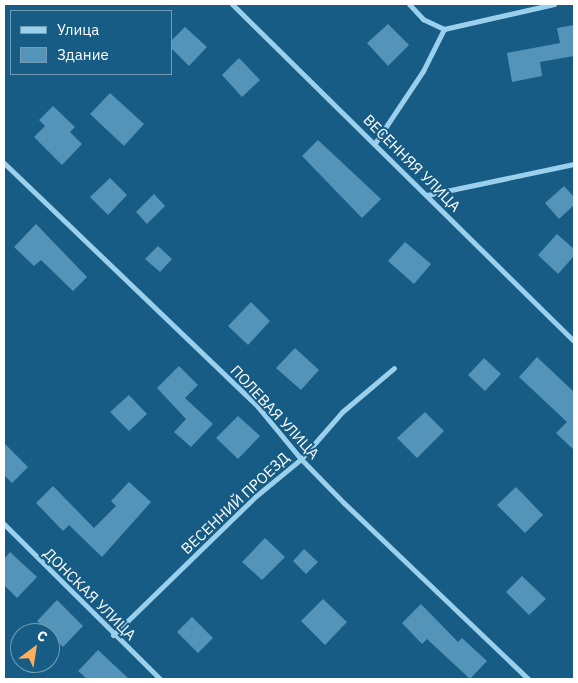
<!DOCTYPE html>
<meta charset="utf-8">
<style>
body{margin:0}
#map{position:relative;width:578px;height:683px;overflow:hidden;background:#165c85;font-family:"IBM Plex Sans",sans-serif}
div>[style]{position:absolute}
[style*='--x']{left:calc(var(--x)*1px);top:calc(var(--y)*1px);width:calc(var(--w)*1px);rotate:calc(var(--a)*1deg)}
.building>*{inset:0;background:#5494b8}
.minor>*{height:5px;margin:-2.5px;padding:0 2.5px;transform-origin:2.5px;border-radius:2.5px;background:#9bd0ed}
span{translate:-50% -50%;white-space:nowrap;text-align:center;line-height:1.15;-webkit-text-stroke:4px #165c85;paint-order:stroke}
.street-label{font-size:15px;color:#fff}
.frame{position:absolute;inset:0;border:5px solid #fff;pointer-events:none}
.legend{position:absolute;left:10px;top:10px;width:162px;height:65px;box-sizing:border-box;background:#165c85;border:1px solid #739db6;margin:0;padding:6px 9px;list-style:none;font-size:15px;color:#fff}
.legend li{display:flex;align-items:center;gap:10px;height:25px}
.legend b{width:25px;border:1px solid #739db6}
.north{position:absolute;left:10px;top:623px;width:50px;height:50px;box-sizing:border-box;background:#165c85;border:1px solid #739db6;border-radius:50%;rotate:31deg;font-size:14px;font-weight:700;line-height:20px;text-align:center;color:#fff}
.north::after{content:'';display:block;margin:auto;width:18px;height:22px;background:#ffaf57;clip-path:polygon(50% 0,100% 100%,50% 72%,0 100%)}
</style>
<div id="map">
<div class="building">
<div style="clip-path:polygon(388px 24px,409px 45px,388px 66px,367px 43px)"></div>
<div style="clip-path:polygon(574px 25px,574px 56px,540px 62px,542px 76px,512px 82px,507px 53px,560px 43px,557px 28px)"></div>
<div style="clip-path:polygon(185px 27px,207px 47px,189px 66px,171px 48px,171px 41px)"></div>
<div style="clip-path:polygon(239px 58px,260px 80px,242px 97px,222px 75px)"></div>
<div style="clip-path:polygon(110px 93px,144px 124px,124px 146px,90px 114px)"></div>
<div style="clip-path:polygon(53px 106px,75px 127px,70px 132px,82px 144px,62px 165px,34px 137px,45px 126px,39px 120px)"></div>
<div style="clip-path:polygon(318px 140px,381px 199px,362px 218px,302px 156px)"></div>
<div style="clip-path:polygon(110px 178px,127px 195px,108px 215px,90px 197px)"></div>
<div style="clip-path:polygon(564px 186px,574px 197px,574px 205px,559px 219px,545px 203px)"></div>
<div style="clip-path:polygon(154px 194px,165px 206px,147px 224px,136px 212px)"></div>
<div style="clip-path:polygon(36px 224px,87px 277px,73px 291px,41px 260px,34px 266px,14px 247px)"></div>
<div style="clip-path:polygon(557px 234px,574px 249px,574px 256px,558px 274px,538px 255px)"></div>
<div style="clip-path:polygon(405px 242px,431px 264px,414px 284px,388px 261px)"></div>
<div style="clip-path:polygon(158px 246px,172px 259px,160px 272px,145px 259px)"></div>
<div style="clip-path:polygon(251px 302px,270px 321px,248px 345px,228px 326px)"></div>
<div style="clip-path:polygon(295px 348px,319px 370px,301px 390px,276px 368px)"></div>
<div style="clip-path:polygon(537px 357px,574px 392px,574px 450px,556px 433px,567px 422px,519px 377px)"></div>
<div style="clip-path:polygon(484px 358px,501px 374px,485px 391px,468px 375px)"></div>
<div style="clip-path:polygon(179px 366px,198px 385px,185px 398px,213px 424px,191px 447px,174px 432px,186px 419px,157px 388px)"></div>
<div style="clip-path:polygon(129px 395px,147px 414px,129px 431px,110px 412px)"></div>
<div style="clip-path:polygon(425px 412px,444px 431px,417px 458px,397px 438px)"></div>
<div style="clip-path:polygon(238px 416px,260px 436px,238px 459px,216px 438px)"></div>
<div style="clip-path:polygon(4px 443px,28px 467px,12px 483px,4px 475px)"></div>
<div style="clip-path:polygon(129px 482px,151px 502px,102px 557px,69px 525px,63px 531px,36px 503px,53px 486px,94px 528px,116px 506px,111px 501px)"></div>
<div style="clip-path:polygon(516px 487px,543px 515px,525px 533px,497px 505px)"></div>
<div style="clip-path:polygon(265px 538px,285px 557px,262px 580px,242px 562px)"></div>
<div style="clip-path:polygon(304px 549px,318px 562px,306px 574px,293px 561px)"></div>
<div style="clip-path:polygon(10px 552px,37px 577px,17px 598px,4px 585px,4px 559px)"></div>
<div style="clip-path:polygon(522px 576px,546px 599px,529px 615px,506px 592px)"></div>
<div style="clip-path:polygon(323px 599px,347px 622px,325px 645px,301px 621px)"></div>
<div style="clip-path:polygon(57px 600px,83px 626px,63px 647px,37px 621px)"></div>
<div style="clip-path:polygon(421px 604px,458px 642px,462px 638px,487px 661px,470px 679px,427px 639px,422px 644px,402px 623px)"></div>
<div style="clip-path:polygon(192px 617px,213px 638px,198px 653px,177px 632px)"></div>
<div style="clip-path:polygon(98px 650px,129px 679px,87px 679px,78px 671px)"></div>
</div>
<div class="minor">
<div style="--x:232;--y:4;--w:480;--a:44.6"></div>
<div style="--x:444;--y:29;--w:113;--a:-12.8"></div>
<div style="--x:375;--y:143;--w:87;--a:-56.3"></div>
<div style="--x:423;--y:71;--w:47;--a:-63.4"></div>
<div style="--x:444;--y:29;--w:23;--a:-155"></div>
<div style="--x:423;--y:19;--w:21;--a:-133"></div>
<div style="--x:4;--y:163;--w:352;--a:43.8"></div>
<div style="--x:258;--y:407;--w:67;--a:50.4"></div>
<div style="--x:301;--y:459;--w:62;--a:45.7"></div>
<div style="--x:344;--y:503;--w:255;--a:43.7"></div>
<div style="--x:427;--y:195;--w:150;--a:-11.9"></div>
<div style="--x:4;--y:524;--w:220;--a:44.8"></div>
<div style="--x:113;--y:635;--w:199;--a:-44.2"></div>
<div style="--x:256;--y:496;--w:58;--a:-39.4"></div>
<div style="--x:301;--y:459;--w:62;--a:-48.9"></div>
<div style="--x:342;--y:412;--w:68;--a:-40.2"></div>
</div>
<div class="street-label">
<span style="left:412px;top:163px;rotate:45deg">ВЕСЕННЯЯ УЛИЦА</span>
<span style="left:275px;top:412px;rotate:47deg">ПОЛЕВАЯ УЛИЦА</span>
<span style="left:235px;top:503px;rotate:-43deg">ВЕСЕННИЙ ПРОЕЗД</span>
<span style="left:90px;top:594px;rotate:45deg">ДОНСКАЯ УЛИЦА</span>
</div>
<div class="frame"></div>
<ul class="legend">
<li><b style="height:6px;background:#9bd0ed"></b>Улица</li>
<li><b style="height:14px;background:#5494b8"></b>Здание</li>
</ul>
<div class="north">С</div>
</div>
